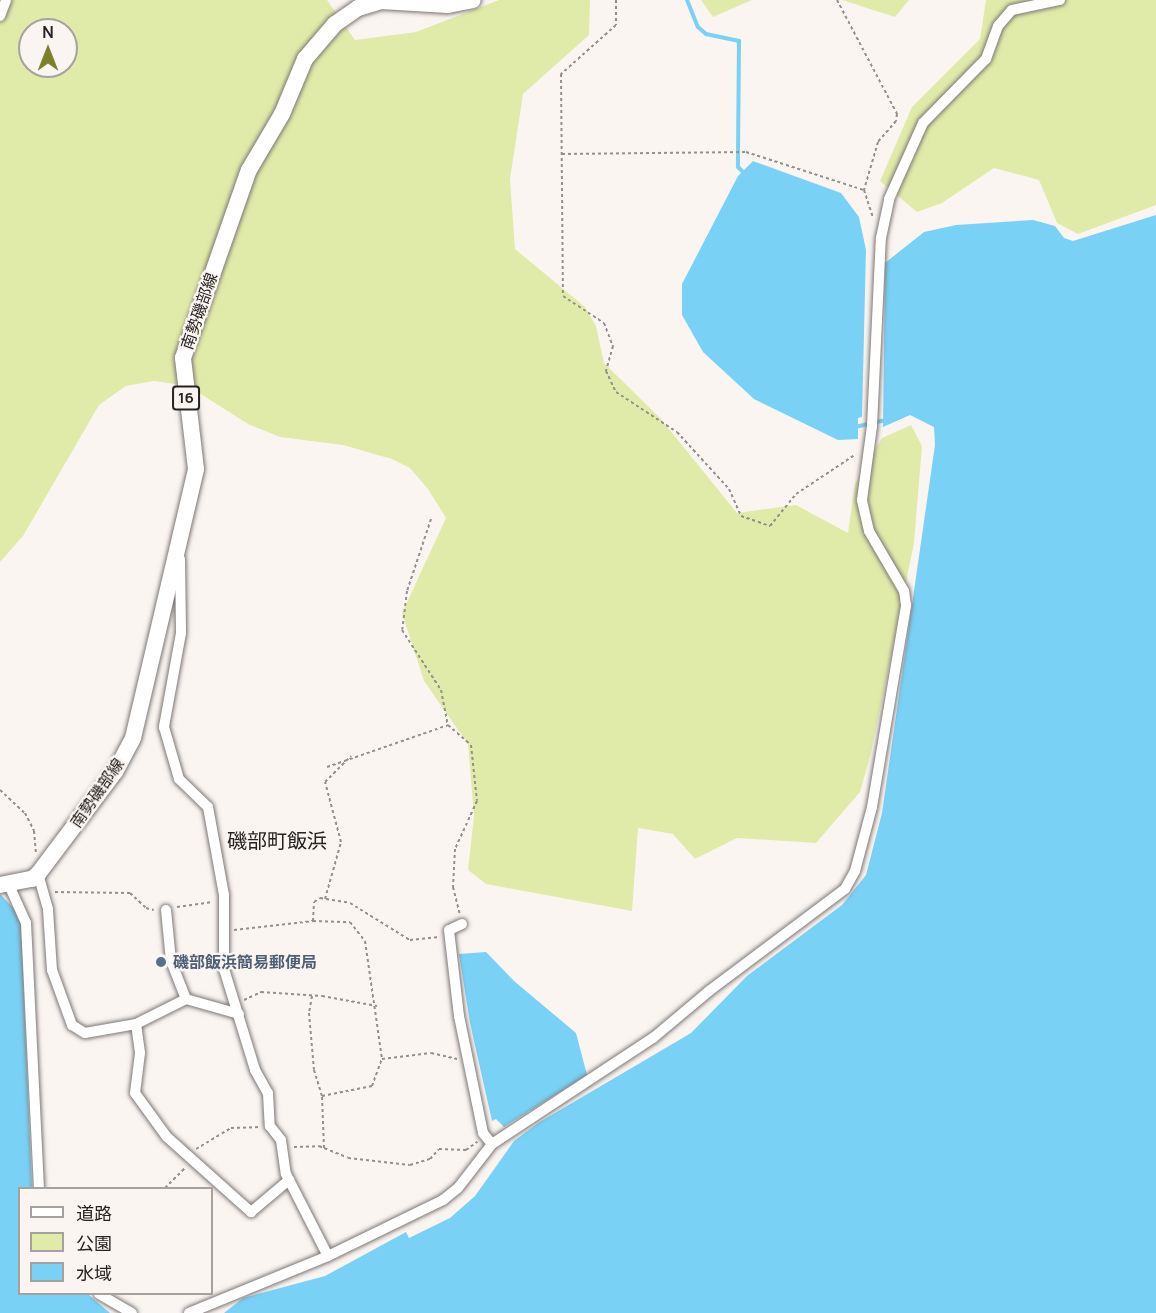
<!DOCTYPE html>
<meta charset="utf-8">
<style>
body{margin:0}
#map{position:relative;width:1156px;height:1313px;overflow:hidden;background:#fbf5f2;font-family:Manrope,"Noto Sans JP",sans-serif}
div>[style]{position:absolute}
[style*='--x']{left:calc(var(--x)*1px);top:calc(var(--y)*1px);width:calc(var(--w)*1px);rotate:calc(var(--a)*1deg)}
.green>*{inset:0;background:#e1eba9}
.water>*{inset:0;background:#7ad1f6}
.stream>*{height:4px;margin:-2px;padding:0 2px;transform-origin:2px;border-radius:2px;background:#7ad1f6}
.path>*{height:2px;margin-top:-1px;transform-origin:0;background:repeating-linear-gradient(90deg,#938f8d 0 3px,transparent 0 6px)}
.roads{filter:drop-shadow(0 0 2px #7d7775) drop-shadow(0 0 2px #7d7775)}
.minor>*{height:10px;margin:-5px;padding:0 5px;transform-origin:5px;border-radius:5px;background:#fff}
.primary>*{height:16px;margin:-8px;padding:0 8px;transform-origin:8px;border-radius:8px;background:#fff}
.dots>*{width:16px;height:16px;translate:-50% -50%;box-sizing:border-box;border:3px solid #fbf5f2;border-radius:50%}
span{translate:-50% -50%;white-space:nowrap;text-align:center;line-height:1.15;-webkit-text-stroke:4.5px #fbf5f2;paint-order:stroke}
.shield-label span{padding:2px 4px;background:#fbf5f2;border:2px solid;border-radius:4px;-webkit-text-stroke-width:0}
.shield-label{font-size:15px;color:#252322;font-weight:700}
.street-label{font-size:16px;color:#252322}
.service-label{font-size:16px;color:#4e5e75;font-weight:700}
.left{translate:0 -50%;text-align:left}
.quarter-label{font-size:20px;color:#252322}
.legend{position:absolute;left:18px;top:1187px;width:195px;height:108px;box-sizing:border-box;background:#fbf5f2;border:2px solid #a5a19f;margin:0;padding:8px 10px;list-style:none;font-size:18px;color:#252322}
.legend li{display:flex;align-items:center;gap:12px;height:30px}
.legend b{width:30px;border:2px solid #a5a19f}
.north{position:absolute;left:18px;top:18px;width:60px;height:60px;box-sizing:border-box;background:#fbf5f2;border:2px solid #a5a19f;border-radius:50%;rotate:0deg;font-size:16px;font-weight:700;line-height:24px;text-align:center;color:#252322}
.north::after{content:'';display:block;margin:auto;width:21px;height:27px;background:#7d812c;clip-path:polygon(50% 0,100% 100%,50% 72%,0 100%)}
</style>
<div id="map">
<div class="green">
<div style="clip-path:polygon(evenodd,0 0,327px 0,355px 40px,416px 32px,499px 0,590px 0,589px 35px,523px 94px,510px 179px,515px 249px,585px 307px,596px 326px,604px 363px,660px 418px,737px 513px,796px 505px,848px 533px,855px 484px,882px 438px,911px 425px,922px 446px,914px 543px,871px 753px,860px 792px,816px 843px,737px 838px,695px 859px,673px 834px,638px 828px,632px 911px,486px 884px,468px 870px,474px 816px,468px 744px,424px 681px,402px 613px,446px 518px,428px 489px,410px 468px,392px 459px,343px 445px,280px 437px,248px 424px,188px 386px,154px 381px,126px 386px,99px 405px,23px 536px,0 562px,0 0,30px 30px,66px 30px,66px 66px,30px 66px,30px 30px)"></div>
<div style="clip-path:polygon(701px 0,752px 0,713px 17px)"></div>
<div style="clip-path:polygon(842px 0,909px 0,895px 17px)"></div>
<div style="clip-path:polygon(986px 0,1156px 0,1156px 205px,1078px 234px,1057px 223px,1039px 180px,994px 168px,942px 203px,917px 212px,880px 181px,912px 107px,980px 39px)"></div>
</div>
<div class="water">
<div style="clip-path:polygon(753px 161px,841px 193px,859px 217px,866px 250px,862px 417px,858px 418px,858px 439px,838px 440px,754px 399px,703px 352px,682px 315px,682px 284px,738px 176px)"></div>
<div style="clip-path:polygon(1156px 215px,1156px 1313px,224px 1313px,243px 1298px,325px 1276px,406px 1232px,409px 1238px,450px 1218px,475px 1196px,514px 1141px,538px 1123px,691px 1033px,747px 976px,842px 905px,866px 875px,882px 813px,935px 445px,934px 427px,910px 415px,883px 427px,885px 263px,924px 232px,956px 225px,1033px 220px,1055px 226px,1064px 238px,1073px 241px)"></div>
<div style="clip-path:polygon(0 894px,19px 914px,21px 925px,32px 1188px,20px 1188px,20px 1294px,88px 1294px,110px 1313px,0 1313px)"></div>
<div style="clip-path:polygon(486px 952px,514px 981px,576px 1033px,587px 1075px,504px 1127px,496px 1119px,492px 1121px,470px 1023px,459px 954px)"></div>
</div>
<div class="stream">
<div style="--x:687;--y:0;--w:29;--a:68"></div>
<div style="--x:698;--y:27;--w:11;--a:41"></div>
<div style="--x:706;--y:34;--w:34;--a:12"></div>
<div style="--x:739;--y:41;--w:126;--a:90.5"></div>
<div style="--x:738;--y:167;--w:10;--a:45"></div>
<div style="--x:855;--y:427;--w:28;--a:-13"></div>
</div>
<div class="path">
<div style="--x:616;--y:0;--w:25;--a:90"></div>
<div style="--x:616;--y:25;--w:74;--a:138.3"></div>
<div style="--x:561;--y:74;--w:222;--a:89.5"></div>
<div style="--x:563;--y:296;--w:49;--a:33.4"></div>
<div style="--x:604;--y:323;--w:25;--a:69"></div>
<div style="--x:613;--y:346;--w:26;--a:106"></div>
<div style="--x:606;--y:371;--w:23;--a:65"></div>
<div style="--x:616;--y:392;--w:73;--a:33.3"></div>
<div style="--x:677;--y:432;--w:77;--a:47.6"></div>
<div style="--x:729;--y:489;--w:30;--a:66"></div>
<div style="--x:741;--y:516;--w:31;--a:19"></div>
<div style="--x:770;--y:526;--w:41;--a:-50.9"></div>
<div style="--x:796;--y:494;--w:72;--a:-33.7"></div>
<div style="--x:837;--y:0;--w:129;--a:62.2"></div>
<div style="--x:897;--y:114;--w:7;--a:98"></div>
<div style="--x:896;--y:121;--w:28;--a:131"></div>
<div style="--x:878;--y:142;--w:50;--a:106.3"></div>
<div style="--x:562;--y:154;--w:184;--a:-0.6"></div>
<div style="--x:746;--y:152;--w:124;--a:17.9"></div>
<div style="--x:864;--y:190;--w:28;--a:72"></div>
<div style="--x:431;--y:519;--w:76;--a:108.4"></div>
<div style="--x:407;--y:591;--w:39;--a:97"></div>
<div style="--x:402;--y:630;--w:72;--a:57"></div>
<div style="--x:441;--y:690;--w:36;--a:79"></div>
<div style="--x:448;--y:725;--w:30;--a:41"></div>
<div style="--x:471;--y:745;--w:56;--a:83.9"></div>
<div style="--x:477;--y:801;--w:53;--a:114.6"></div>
<div style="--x:455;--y:849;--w:38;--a:93"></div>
<div style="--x:453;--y:887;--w:29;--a:76"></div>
<div style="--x:327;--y:767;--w:128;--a:-19.1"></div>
<div style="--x:0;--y:790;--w:34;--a:43"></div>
<div style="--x:25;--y:813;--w:20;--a:63"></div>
<div style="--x:34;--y:831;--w:22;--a:85"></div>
<div style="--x:55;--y:892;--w:75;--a:0.8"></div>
<div style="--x:130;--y:893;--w:22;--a:43"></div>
<div style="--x:146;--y:908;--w:8;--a:14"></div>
<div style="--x:325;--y:899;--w:59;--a:-74.3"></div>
<div style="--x:341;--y:842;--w:62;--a:-104.9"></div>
<div style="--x:325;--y:782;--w:37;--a:-45"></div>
<div style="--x:177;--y:907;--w:36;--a:-8"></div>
<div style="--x:313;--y:921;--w:19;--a:-87"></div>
<div style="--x:314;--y:902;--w:7;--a:-34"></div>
<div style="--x:320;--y:898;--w:30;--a:9"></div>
<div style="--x:350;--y:903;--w:70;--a:31.7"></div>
<div style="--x:410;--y:940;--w:29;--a:-6"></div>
<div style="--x:234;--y:930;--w:80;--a:-6.5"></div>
<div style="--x:313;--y:921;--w:37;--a:2"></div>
<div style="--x:350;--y:922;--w:24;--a:52"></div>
<div style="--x:365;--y:941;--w:119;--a:81.8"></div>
<div style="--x:382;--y:1059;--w:49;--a:-7"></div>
<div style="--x:431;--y:1053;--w:27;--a:13"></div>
<div style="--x:312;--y:996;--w:17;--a:100"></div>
<div style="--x:309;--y:1013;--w:57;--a:85"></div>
<div style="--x:314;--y:1070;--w:27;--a:73"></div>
<div style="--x:244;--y:1000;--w:19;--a:-25"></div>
<div style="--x:261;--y:992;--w:61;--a:3.8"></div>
<div style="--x:322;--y:996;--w:56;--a:10.3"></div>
<div style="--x:294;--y:1147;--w:25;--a:-2"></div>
<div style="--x:319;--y:1146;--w:31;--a:22"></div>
<div style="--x:348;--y:1158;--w:62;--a:6.4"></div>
<div style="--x:410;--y:1165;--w:21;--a:-17"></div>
<div style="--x:430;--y:1159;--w:13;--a:-48"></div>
<div style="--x:439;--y:1149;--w:27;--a:2"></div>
<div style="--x:466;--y:1150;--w:14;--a:-36"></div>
<div style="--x:324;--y:1148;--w:52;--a:-92.2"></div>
<div style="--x:322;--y:1096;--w:51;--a:-11.3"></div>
<div style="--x:372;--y:1086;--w:29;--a:-70"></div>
<div style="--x:196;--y:1149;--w:41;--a:-31"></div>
<div style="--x:231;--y:1128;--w:28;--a:-2"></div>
<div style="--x:165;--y:1188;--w:30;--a:-45"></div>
</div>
<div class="roads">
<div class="minor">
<div style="--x:0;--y:16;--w:17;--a:-69"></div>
<div style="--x:180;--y:559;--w:74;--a:89.2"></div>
<div style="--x:181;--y:633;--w:96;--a:100.3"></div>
<div style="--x:164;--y:727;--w:54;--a:73.9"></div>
<div style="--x:179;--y:779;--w:40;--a:44"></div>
<div style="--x:208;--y:807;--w:89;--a:79.7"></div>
<div style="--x:224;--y:895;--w:74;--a:90"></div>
<div style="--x:224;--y:969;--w:106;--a:72.9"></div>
<div style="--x:255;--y:1070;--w:26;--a:61"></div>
<div style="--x:268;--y:1093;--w:33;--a:87"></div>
<div style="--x:270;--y:1126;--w:18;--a:52"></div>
<div style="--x:281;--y:1140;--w:34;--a:82"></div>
<div style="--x:286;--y:1174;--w:92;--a:62.9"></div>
<div style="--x:38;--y:874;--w:37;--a:74"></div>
<div style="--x:48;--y:910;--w:60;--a:86.2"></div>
<div style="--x:52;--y:970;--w:59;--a:70"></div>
<div style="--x:72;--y:1025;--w:15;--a:32"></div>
<div style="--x:85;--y:1033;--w:52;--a:-10"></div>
<div style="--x:136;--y:1024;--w:56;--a:-26.6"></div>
<div style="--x:186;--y:999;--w:55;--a:15.8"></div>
<div style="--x:9;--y:885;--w:42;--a:65.9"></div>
<div style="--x:26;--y:923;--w:265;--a:87.2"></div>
<div style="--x:166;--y:910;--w:51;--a:84.4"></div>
<div style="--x:171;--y:961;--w:41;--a:68.5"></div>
<div style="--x:462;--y:924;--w:14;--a:155"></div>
<div style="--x:449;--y:930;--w:87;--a:83.4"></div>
<div style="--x:459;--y:1016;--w:119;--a:78.4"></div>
<div style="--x:483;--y:1133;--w:14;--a:51"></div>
<div style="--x:136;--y:1024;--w:29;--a:82"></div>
<div style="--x:140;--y:1053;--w:40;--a:97.1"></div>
<div style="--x:135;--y:1093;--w:54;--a:54"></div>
<div style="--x:167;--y:1137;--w:113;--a:41.8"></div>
<div style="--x:251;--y:1212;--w:50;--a:-40.1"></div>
<div style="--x:99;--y:1294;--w:38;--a:30"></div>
<div style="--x:189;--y:1313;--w:150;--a:-22.3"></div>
<div style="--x:328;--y:1256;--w:128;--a:-26"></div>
<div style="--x:443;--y:1200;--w:19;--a:-39"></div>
<div style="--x:458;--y:1188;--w:56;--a:-52.3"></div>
<div style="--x:492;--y:1144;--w:193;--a:-33.4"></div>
<div style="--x:653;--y:1038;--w:73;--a:-40"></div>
<div style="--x:709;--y:991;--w:170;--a:-36.9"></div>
<div style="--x:845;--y:889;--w:21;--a:-61"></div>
<div style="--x:855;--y:871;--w:66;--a:-75.1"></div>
<div style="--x:872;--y:807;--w:205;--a:-80.4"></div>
<div style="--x:906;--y:605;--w:14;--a:-98"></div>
<div style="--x:904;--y:591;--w:69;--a:-120.3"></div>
<div style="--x:869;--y:531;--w:32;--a:-103"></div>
<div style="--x:862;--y:500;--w:75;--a:-82.3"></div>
<div style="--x:872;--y:426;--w:188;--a:-87.3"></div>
<div style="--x:881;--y:238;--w:40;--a:-78"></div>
<div style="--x:889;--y:199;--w:83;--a:-65.9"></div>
<div style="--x:923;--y:123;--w:90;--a:-45.5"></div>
<div style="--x:986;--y:59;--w:35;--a:-70"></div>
<div style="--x:998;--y:26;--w:21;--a:-49"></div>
<div style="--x:1012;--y:10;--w:49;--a:-11.8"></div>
</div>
<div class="primary">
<div style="--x:0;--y:885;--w:33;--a:-11"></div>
<div style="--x:32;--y:879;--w:8;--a:-40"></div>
<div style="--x:38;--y:874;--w:128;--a:-53"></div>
<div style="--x:115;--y:772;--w:38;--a:-62"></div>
<div style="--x:133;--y:738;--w:276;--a:-76.8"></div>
<div style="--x:196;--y:469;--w:112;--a:-96.7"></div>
<div style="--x:183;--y:358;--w:199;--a:-70.7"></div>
<div style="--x:249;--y:170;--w:65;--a:-59.5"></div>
<div style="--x:282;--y:114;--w:60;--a:-67.3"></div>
<div style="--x:305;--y:59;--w:46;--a:-49.4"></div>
<div style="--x:335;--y:24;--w:28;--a:-35"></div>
<div style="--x:358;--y:8;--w:24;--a:-17"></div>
<div style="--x:381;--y:1;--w:67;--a:3.4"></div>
<div style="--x:448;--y:5;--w:25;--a:-11"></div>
</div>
</div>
<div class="dots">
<div style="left:161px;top:962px;background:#5c6f8a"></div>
</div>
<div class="shield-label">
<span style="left:186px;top:398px">16</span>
</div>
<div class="street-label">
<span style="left:199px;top:311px;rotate:-71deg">南勢磯部線</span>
<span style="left:97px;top:793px;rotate:-55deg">南勢磯部線</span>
</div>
<div class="service-label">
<span class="left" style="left:173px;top:962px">磯部飯浜簡易郵便局</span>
</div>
<div class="quarter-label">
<span style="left:277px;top:840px">磯部町飯浜</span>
</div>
<ul class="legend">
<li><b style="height:8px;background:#fff"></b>道路</li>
<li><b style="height:16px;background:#e1eba9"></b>公園</li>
<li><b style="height:16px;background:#7ad1f6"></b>水域</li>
</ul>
<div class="north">N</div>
</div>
